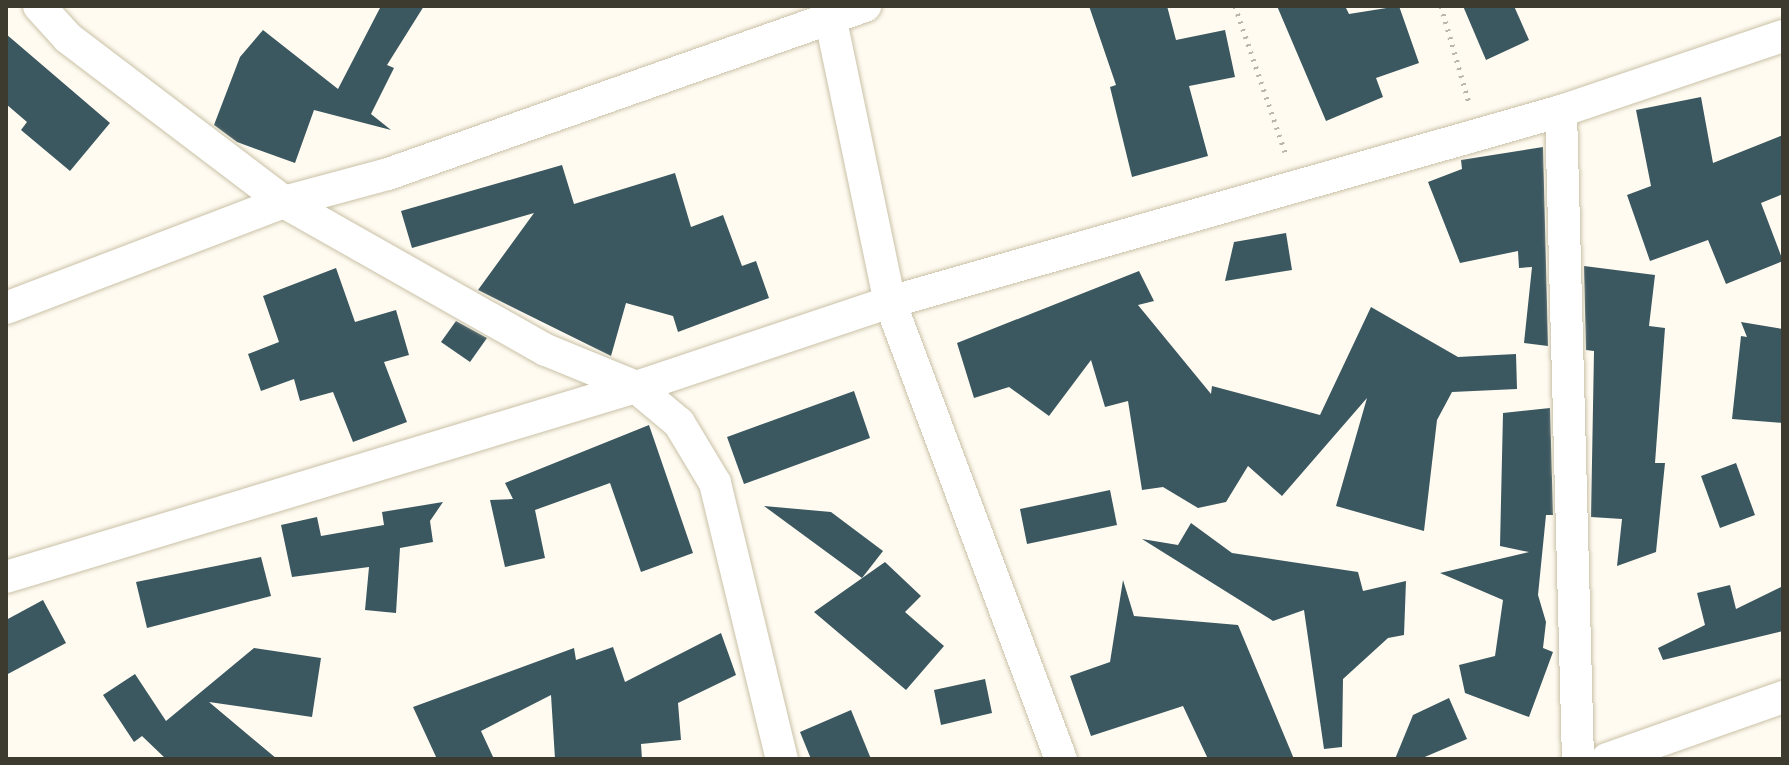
<!DOCTYPE html>
<style>
body{margin:0}
#map{position:relative;width:1789px;height:765px;overflow:hidden;background:#fffbf1;font-family:"Roboto Condensed",sans-serif}
div>[style]{position:absolute}
[style*='--x']{left:calc(var(--x)*1px);top:calc(var(--y)*1px);width:calc(var(--w)*1px);rotate:calc(var(--a)*1deg)}
.building>*{inset:0;background:#3b5760}
.path>*{height:5px;margin-top:-2.5px;transform-origin:0;background:repeating-linear-gradient(90deg,#bab6ac 0 2px,transparent 0 8px)}
.roads{filter:drop-shadow(0 0 2px #c9c1a7) drop-shadow(0 0 2px #c9c1a7)}
.street>*{height:32px;margin:-16px;padding:0 16px;transform-origin:16px;border-radius:16px;background:#fff}
span{translate:-50% -50%;white-space:nowrap;text-align:center;line-height:1.15;-webkit-text-stroke:8px #fff;paint-order:stroke}
.frame{position:absolute;inset:0;border:8px solid #3d3a30;pointer-events:none}
</style>
<div id="map">
<div class="building">
<div style="clip-path:polygon(381px 6px,424px 6px,387px 65px,394px 68px,371px 114px,391px 130px,314px 110px,295px 163px,237px 142px,214px 125px,240px 57px,263px 30px,338px 89px)"></div>
<div style="clip-path:polygon(1089px 6px,1167px 6px,1176px 40px,1225px 30px,1235px 77px,1189px 86px,1208px 156px,1132px 177px,1110px 87px,1116px 85px)"></div>
<div style="clip-path:polygon(1277px 6px,1345px 6px,1349px 14px,1399px 6px,1419px 63px,1376px 78px,1383px 97px,1326px 121px)"></div>
<div style="clip-path:polygon(1463px 6px,1514px 6px,1529px 40px,1486px 60px)"></div>
<div style="clip-path:polygon(6px 34px,110px 123px,70px 171px,21px 130px,27px 122px,6px 104px)"></div>
<div style="clip-path:polygon(1701px 97px,1713px 163px,1783px 135px,1783px 194px,1761px 203px,1783px 261px,1726px 284px,1708px 240px,1650px 261px,1627px 195px,1651px 186px,1636px 110px)"></div>
<div style="clip-path:polygon(1543px 147px,1548px 346px,1524px 343px,1532px 267px,1519px 268px,1518px 251px,1460px 263px,1428px 182px,1462px 169px,1461px 160px)"></div>
<div style="clip-path:polygon(562px 165px,574px 204px,675px 173px,691px 227px,723px 215px,742px 266px,756px 261px,769px 298px,678px 332px,673px 316px,626px 303px,611px 356px,478px 290px,534px 213px,412px 248px,401px 211px)"></div>
<div style="clip-path:polygon(1286px 233px,1292px 270px,1225px 281px,1234px 242px)"></div>
<div style="clip-path:polygon(1584px 266px,1655px 275px,1649px 326px,1665px 328px,1655px 463px,1665px 463px,1656px 552px,1617px 566px,1622px 519px,1591px 517px,1594px 351px,1586px 350px)"></div>
<div style="clip-path:polygon(336px 268px,355px 322px,396px 310px,409px 355px,384px 362px,407px 422px,353px 442px,333px 392px,300px 401px,294px 379px,261px 391px,248px 354px,279px 342px,263px 296px)"></div>
<div style="clip-path:polygon(1139px 271px,1154px 301px,1138px 305px,1211px 394px,1212px 386px,1320px 415px,1371px 307px,1458px 357px,1516px 354px,1517px 389px,1452px 392px,1437px 420px,1424px 531px,1336px 506px,1367px 398px,1282px 496px,1248px 466px,1226px 502px,1198px 508px,1163px 487px,1142px 490px,1128px 401px,1105px 407px,1091px 360px,1049px 416px,1009px 387px,974px 398px,957px 343px)"></div>
<div style="clip-path:polygon(456px 321px,487px 338px,470px 362px,441px 342px)"></div>
<div style="clip-path:polygon(1741px 322px,1783px 329px,1783px 423px,1732px 419px,1741px 336px,1747px 337px)"></div>
<div style="clip-path:polygon(854px 391px,870px 438px,744px 484px,727px 437px)"></div>
<div style="clip-path:polygon(1550px 408px,1553px 515px,1546px 515px,1538px 595px,1546px 622px,1543px 648px,1553px 652px,1529px 717px,1465px 693px,1459px 665px,1495px 656px,1503px 600px,1440px 573px,1529px 552px,1500px 546px,1503px 413px)"></div>
<div style="clip-path:polygon(649px 425px,693px 553px,641px 572px,610px 483px,535px 510px,545px 558px,505px 567px,490px 500px,513px 499px,505px 483px)"></div>
<div style="clip-path:polygon(1736px 463px,1755px 515px,1720px 528px,1701px 476px)"></div>
<div style="clip-path:polygon(1110px 490px,1117px 525px,1027px 544px,1020px 509px)"></div>
<div style="clip-path:polygon(443px 502px,430px 521px,433px 542px,400px 548px,396px 613px,365px 610px,369px 567px,292px 577px,281px 525px,317px 517px,321px 536px,384px 525px,382px 512px)"></div>
<div style="clip-path:polygon(764px 506px,831px 512px,883px 551px,862px 578px)"></div>
<div style="clip-path:polygon(1191px 523px,1232px 553px,1358px 572px,1363px 591px,1406px 581px,1404px 635px,1388px 638px,1343px 679px,1342px 747px,1324px 749px,1304px 610px,1273px 621px,1142px 539px,1178px 545px)"></div>
<div style="clip-path:polygon(261px 557px,271px 596px,147px 628px,136px 582px)"></div>
<div style="clip-path:polygon(885px 562px,921px 596px,905px 612px,944px 646px,906px 690px,814px 612px)"></div>
<div style="clip-path:polygon(1123px 580px,1134px 616px,1238px 625px,1294px 759px,1208px 759px,1183px 706px,1091px 736px,1070px 676px,1110px 662px)"></div>
<div style="clip-path:polygon(1730px 585px,1736px 609px,1783px 586px,1783px 631px,1663px 660px,1658px 648px,1705px 625px,1697px 593px)"></div>
<div style="clip-path:polygon(43px 600px,66px 643px,6px 675px,6px 620px)"></div>
<div style="clip-path:polygon(721px 633px,736px 675px,678px 703px,681px 740px,641px 744px,642px 759px,555px 759px,551px 695px,481px 731px,494px 759px,437px 759px,413px 707px,574px 648px,576px 660px,613px 647px,625px 682px)"></div>
<div style="clip-path:polygon(254px 648px,321px 658px,312px 717px,209px 702px,277px 759px,166px 759px,142px 736px,134px 742px,103px 695px,135px 674px,166px 721px)"></div>
<div style="clip-path:polygon(985px 679px,992px 713px,941px 725px,934px 690px)"></div>
<div style="clip-path:polygon(1449px 698px,1467px 739px,1420px 759px,1395px 759px,1413px 715px)"></div>
<div style="clip-path:polygon(851px 710px,871px 759px,811px 759px,800px 732px)"></div>
</div>
<div class="path">
<div style="--x:1235;--y:6;--w:157;--a:71.1"></div>
<div style="--x:1441;--y:6;--w:101;--a:73.9"></div>
</div>
<div class="roads">
<div class="street">
<div style="--x:39;--y:6;--w:43;--a:47.8"></div>
<div style="--x:68;--y:38;--w:271;--a:37.2"></div>
<div style="--x:284;--y:202;--w:301;--a:29.5"></div>
<div style="--x:546;--y:350;--w:97;--a:22.3"></div>
<div style="--x:636;--y:387;--w:56;--a:39.9"></div>
<div style="--x:679;--y:423;--w:70;--a:59"></div>
<div style="--x:715;--y:483;--w:284;--a:76.4"></div>
<div style="--x:830;--y:16;--w:292;--a:78.2"></div>
<div style="--x:890;--y:302;--w:488;--a:69.5"></div>
<div style="--x:1561;--y:111;--w:648;--a:88.5"></div>
<div style="--x:6;--y:308;--w:298;--a:-20.9"></div>
<div style="--x:284;--y:202;--w:108;--a:-15.1"></div>
<div style="--x:388;--y:174;--w:506;--a:-19.4"></div>
<div style="--x:6;--y:577;--w:658;--a:-16.78"></div>
<div style="--x:636;--y:387;--w:268;--a:-18.5"></div>
<div style="--x:890;--y:302;--w:698;--a:-15.89"></div>
<div style="--x:1561;--y:111;--w:234;--a:-18.7"></div>
<div style="--x:1607;--y:759;--w:187;--a:-19.4"></div>
</div>
</div>
<div class="frame"></div>
</div>
